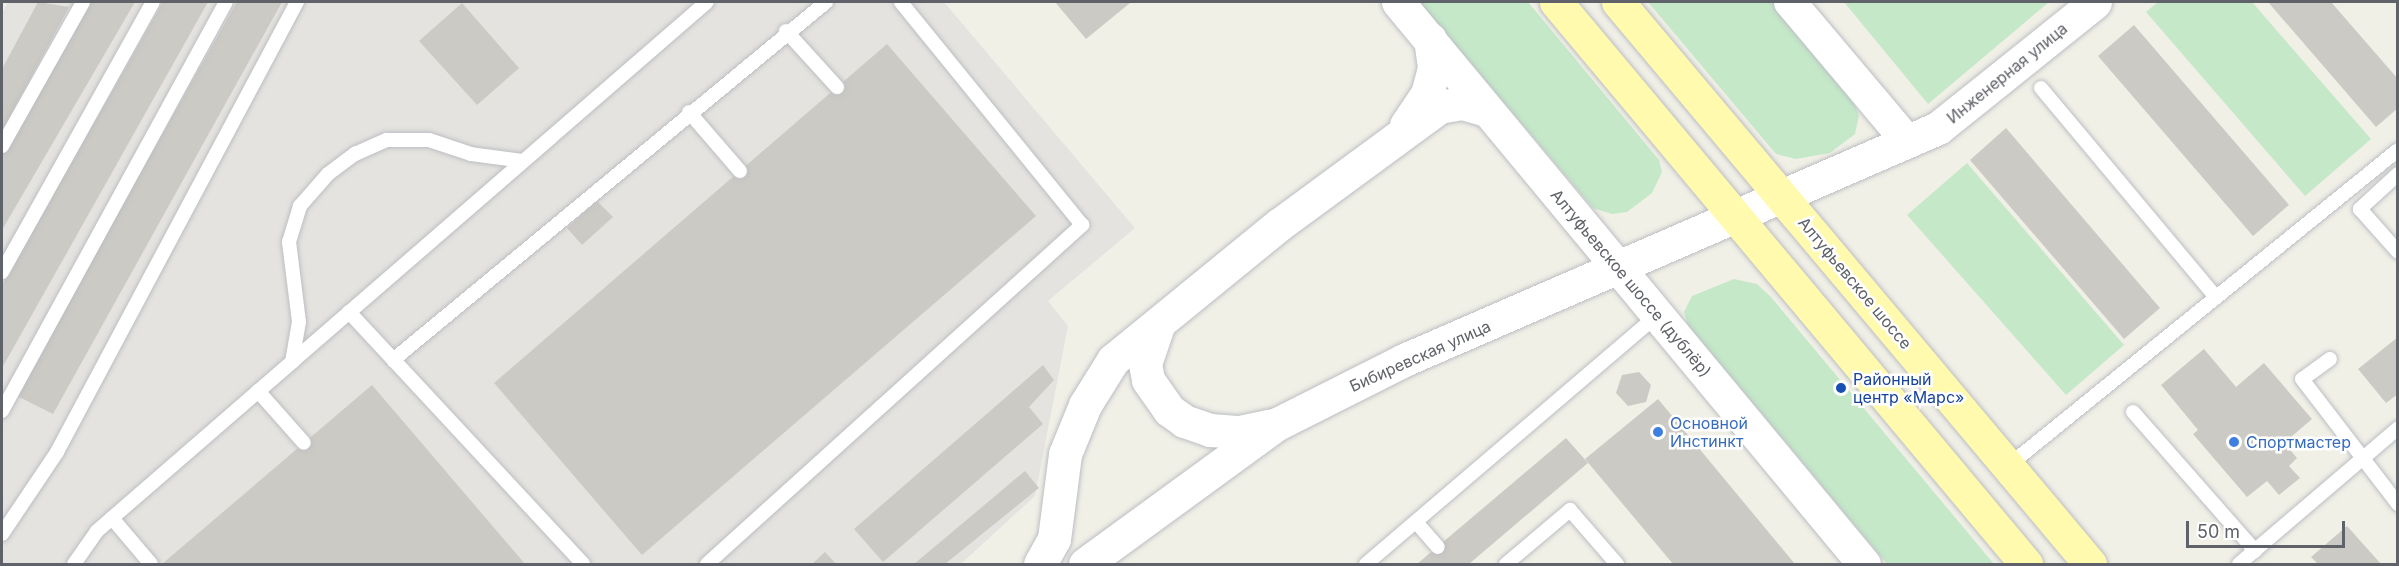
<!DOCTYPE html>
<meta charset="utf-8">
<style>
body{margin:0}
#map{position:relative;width:2399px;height:566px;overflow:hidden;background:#f1f0e7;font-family:Inter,sans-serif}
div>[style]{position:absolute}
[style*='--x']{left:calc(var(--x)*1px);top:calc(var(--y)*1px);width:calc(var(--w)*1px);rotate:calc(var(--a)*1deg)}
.industrial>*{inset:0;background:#e5e3df}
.green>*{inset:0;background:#c4e8c8}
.building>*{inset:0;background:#cccac4}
.roads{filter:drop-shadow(0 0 2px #bcbec3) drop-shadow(0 0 2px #bcbec3)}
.service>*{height:14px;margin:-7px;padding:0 7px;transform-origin:7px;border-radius:7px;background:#fff}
.tertiary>*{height:32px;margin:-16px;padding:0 16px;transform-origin:16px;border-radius:16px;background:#fff}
.secondary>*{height:33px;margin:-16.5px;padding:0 16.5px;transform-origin:16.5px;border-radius:16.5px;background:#fff}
.primary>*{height:33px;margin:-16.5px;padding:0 16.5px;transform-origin:16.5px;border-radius:16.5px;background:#fffaae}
.dots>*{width:16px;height:16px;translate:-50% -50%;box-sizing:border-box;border:3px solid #fff;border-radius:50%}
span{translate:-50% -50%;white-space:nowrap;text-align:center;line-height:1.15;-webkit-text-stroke:5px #fff;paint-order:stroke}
.street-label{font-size:16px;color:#5f6268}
.transit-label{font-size:16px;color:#164399}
.left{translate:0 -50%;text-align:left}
.shop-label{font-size:16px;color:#366cbe}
.frame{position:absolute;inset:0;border:3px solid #5f6268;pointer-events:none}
.scale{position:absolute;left:2186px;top:521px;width:159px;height:27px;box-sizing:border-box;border:3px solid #5f6268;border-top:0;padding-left:8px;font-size:18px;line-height:21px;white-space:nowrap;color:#5f6268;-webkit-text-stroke:4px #fff;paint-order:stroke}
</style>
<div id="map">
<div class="industrial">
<div style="clip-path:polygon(8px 2px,944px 2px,1135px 228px,1048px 301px,1068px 326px,1035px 496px,961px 564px,2px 564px,2px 13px)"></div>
</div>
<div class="green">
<div style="clip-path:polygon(1419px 2px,1528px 2px,1659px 160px,1662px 172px,1652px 193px,1627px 212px,1612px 214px,1593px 208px)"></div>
<div style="clip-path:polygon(1648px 2px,1774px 2px,1851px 95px,1859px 116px,1855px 134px,1830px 153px,1796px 159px,1776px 154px)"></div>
<div style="clip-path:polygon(1844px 2px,2049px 2px,1928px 104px)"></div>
<div style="clip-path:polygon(2158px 2px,2252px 2px,2371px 139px,2305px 196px,2146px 12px)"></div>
<div style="clip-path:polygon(1967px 163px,2124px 345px,2066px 395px,1907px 215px)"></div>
<div style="clip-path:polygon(1734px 279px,1757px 284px,1771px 297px,1994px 564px,1887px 564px,1688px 325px,1684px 312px,1692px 296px)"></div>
</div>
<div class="building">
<div style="clip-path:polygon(38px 2px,69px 7px,2px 131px,2px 69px)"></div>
<div style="clip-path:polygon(89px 2px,135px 2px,2px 230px,2px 148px)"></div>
<div style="clip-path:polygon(163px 2px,208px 2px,2px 368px,2px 285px)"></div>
<div style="clip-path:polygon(237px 2px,282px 2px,53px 414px,15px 395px)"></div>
<div style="clip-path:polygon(1055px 2px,1129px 2px,1130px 3px,1086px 39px)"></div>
<div style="clip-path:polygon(2268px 2px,2331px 2px,2398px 79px,2398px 108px,2376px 127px)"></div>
<div style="clip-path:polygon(462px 3px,519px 68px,477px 105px,419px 41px)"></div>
<div style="clip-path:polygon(2134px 25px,2289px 205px,2253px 236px,2098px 56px)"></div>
<div style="clip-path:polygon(887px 44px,1036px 216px,642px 555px,494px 383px)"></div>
<div style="clip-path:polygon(2006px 128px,2160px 308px,2124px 339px,1970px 160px)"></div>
<div style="clip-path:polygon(597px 201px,613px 217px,582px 245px,567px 228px)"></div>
<div style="clip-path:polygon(2398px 337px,2398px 394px,2386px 403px,2358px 369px)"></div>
<div style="clip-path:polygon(2204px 349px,2236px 387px,2264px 363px,2312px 419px,2284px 443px,2297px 458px,2289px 466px,2300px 478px,2279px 495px,2267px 481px,2247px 497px,2193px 434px,2198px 430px,2161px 385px)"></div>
<div style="clip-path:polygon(1043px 365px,1054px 380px,1029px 407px,1043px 424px,883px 562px,854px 529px)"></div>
<div style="clip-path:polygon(1639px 372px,1651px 385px,1646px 402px,1628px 406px,1616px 393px,1622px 375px)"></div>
<div style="clip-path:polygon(372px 385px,525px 564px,162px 564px)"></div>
<div style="clip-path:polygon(1658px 399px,1795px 564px,1673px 564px,1585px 459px)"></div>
<div style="clip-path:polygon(1566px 438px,1588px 463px,1469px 564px,1417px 564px)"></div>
<div style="clip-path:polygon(1025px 471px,1039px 488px,945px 564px,914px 564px)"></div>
<div style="clip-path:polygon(2347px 526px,2381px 564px,2318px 564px,2311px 557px)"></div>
<div style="clip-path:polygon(825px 552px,836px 564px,812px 564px)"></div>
</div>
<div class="roads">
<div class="service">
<div style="--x:786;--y:31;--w:76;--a:47.7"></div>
<div style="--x:2041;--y:88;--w:273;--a:50.1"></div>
<div style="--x:689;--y:112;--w:78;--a:49.2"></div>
<div style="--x:2;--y:146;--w:165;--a:-60.6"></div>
<div style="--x:2398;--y:174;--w:52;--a:137.4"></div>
<div style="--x:2360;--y:209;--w:57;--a:48.5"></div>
<div style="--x:2;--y:272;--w:309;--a:-60.8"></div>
<div style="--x:349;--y:312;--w:344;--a:47.1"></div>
<div style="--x:2330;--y:359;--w:34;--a:144"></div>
<div style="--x:2302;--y:379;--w:158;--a:52.5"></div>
<div style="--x:393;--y:360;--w:562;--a:-39.58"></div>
<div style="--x:292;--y:362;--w:41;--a:-80.1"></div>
<div style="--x:299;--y:322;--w:81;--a:-97.1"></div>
<div style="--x:289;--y:242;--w:38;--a:-73"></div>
<div style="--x:300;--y:206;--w:43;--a:-48.8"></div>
<div style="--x:328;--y:174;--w:34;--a:-37"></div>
<div style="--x:355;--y:154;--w:35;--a:-24"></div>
<div style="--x:387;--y:140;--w:42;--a:0"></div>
<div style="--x:429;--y:140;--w:44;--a:18.4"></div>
<div style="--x:471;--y:154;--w:52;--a:7.7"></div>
<div style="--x:258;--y:391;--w:69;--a:48.5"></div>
<div style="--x:2;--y:411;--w:466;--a:-61.3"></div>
<div style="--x:2133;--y:412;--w:185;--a:48.7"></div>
<div style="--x:2008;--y:466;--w:502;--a:-39.02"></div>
<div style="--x:112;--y:518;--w:60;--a:49.7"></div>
<div style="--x:1416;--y:522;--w:33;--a:49"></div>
<div style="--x:2;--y:534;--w:99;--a:-56.1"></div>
<div style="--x:57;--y:452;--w:510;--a:-61.93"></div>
<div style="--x:74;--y:564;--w:40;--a:-55.1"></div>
<div style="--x:97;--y:531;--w:807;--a:-40.93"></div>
<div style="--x:707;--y:564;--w:506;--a:-42.11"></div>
<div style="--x:1082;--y:225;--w:287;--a:-129.1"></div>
<div style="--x:1366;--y:564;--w:384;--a:-40.5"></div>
<div style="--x:1506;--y:564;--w:84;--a:-40.2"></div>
<div style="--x:1570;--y:510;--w:72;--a:49"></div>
<div style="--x:2239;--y:564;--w:209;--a:-40.5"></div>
</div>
<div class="tertiary">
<div style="--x:1790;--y:2;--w:182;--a:49.9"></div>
</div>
<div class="secondary">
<div style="--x:1398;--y:2;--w:730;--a:50.34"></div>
<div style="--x:1406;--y:125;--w:37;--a:-56"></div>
<div style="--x:1427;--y:94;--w:28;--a:-75"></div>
<div style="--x:1434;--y:67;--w:28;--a:-98"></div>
<div style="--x:1159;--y:323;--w:43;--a:108.9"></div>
<div style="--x:1145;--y:364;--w:16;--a:79"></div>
<div style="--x:1148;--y:380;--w:37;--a:55"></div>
<div style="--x:1169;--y:410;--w:19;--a:36"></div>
<div style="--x:1184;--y:421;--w:28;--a:19"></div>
<div style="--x:1210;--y:430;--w:30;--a:4"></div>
<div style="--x:1240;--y:432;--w:30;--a:-12"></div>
<div style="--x:1040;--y:564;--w:29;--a:-61"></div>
<div style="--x:1054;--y:539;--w:86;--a:-82.6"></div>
<div style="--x:1065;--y:454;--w:53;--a:-67.8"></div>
<div style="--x:1085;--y:405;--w:53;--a:-58.1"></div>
<div style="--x:1113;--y:360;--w:215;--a:-39.2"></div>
<div style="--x:1280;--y:224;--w:197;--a:-36.3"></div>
<div style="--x:1439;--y:107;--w:23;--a:-10"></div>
<div style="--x:1462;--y:103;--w:26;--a:16"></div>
<div style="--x:1085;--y:564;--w:238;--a:-36.1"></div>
<div style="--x:1277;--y:424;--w:142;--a:-26.7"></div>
<div style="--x:1404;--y:360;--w:582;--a:-23.48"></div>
<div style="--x:1938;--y:128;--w:201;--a:-38.7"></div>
</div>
<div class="primary">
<div style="--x:1556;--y:2;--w:733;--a:50.09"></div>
<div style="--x:1618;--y:2;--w:734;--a:49.97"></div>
</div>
</div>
<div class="dots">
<div style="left:1841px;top:388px;background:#1a4fb4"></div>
<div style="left:1658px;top:432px;background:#3f7fe0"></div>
<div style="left:2234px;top:442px;background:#3f7fe0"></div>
</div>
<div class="street-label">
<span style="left:2007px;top:73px;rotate:-39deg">Инженерная улица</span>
<span style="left:1631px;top:283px;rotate:50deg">Алтуфьевское шоссе (дублёр)</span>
<span style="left:1855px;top:283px;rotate:50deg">Алтуфьевское шоссе</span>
<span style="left:1420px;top:356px;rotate:-24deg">Бибиревская улица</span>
</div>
<div class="transit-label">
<span class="left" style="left:1853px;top:388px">Районный<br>центр «Марс»</span>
</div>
<div class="shop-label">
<span class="left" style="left:1670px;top:432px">Основной<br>Инстинкт</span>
<span class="left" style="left:2246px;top:442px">Спортмастер</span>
</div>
<div class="frame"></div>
<div class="scale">50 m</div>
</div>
